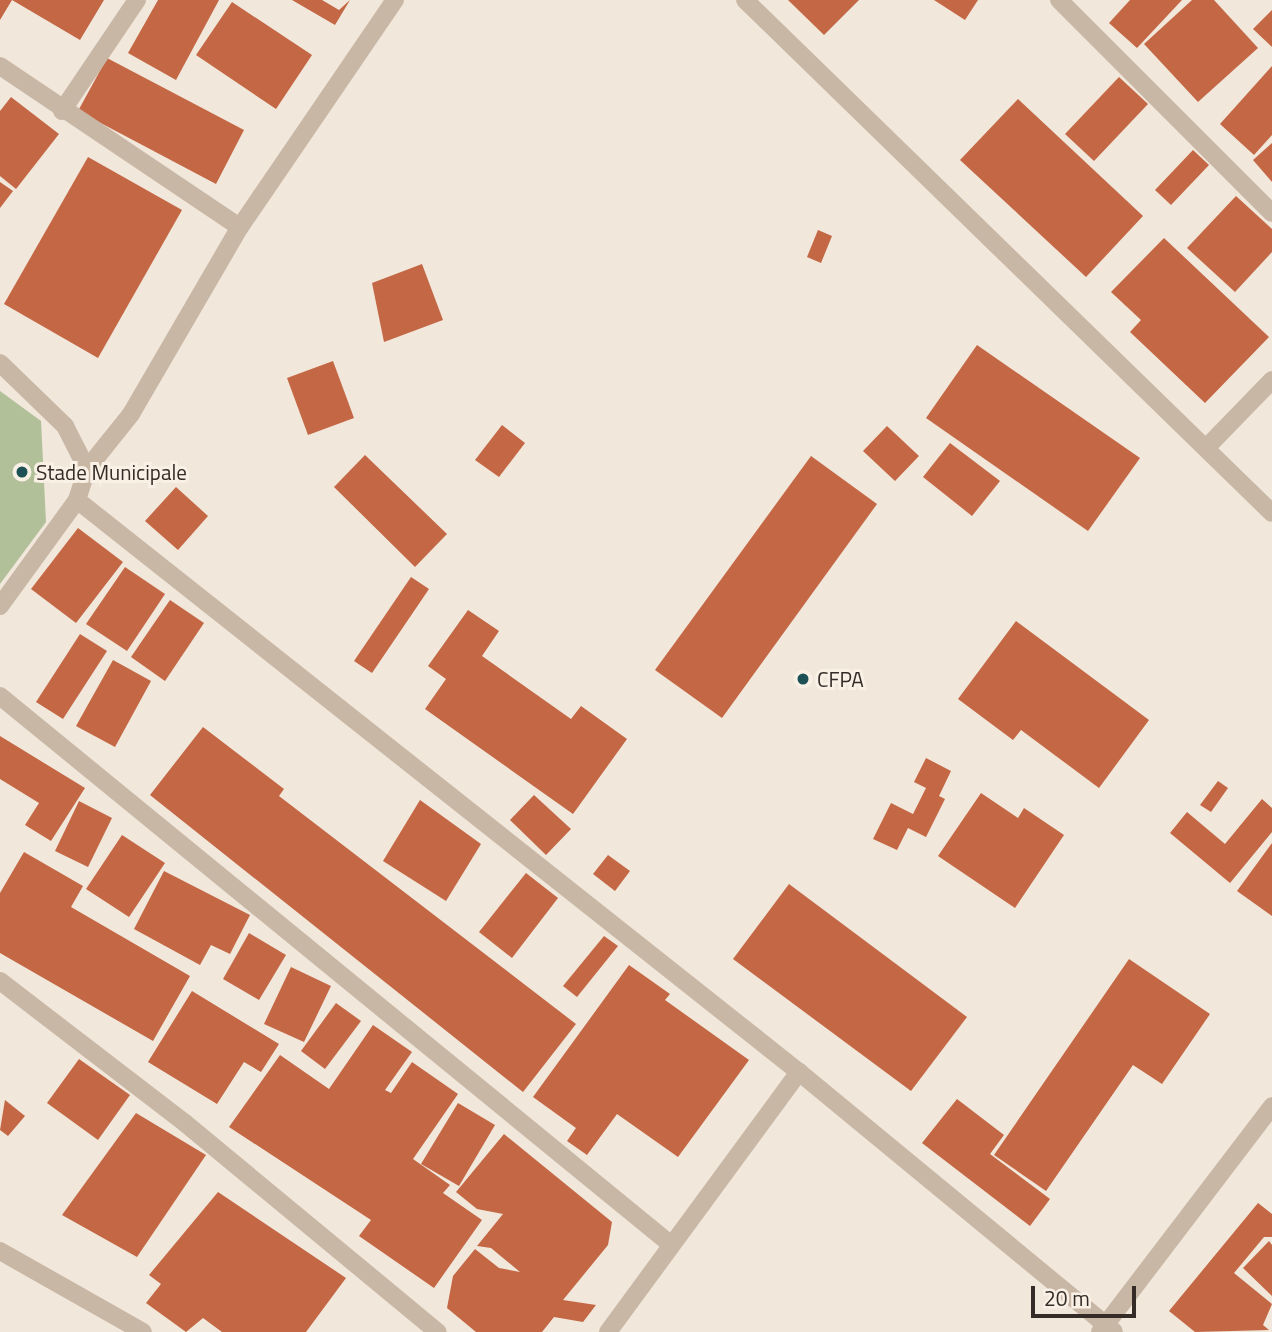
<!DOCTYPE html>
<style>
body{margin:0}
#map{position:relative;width:1272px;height:1332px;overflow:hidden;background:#f1e7da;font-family:"Titillium Web",sans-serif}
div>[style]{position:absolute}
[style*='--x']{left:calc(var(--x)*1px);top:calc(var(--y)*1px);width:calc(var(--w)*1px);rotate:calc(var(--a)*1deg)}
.green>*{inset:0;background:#b2c09a}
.building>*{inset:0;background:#c46745}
.minor>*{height:18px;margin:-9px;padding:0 9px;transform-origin:9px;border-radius:9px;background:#c9b7a6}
.dots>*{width:19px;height:19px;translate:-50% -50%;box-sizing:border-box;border:4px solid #f9f1e6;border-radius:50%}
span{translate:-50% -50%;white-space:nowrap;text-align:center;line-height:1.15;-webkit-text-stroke:6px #f9f1e6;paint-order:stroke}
.poi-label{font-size:21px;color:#352c27}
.left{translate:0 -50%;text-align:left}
.scale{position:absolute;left:1031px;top:1286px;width:105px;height:32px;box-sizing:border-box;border:4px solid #352c27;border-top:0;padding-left:9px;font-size:21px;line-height:24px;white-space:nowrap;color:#352c27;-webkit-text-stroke:5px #f9f1e6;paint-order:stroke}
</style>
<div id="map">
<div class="green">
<div style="clip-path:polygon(0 391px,41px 421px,46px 522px,0 584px)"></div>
</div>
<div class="building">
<div style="clip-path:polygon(0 0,104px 0,80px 40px,12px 0,0 20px)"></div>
<div style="clip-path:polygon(158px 0,219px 0,176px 80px,128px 53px)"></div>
<div style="clip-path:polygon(292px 0,322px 0,339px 10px,350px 0,335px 25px)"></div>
<div style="clip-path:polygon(788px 0,859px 0,824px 35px)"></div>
<div style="clip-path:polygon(934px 0,978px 0,965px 20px)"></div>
<div style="clip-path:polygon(1130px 0,1182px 0,1137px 48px,1109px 23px)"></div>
<div style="clip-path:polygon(1192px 0,1214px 0,1258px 48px,1198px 102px,1144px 44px)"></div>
<div style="clip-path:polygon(232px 2px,312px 55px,276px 109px,196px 55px)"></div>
<div style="clip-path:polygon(1272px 10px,1272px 47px,1253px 29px)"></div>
<div style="clip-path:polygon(107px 58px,244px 130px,216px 184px,78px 111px)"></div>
<div style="clip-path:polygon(1272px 66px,1272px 135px,1254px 155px,1220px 124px)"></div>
<div style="clip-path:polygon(1119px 77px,1148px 104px,1094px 161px,1065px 134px)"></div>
<div style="clip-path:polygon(11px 97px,59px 134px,16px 189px,0 176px,0 111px)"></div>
<div style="clip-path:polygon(1018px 99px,1143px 216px,1086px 277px,960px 160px)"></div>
<div style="clip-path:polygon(1272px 143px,1272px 182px,1253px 160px)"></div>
<div style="clip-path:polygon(1193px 150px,1209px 165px,1171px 205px,1155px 190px)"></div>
<div style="clip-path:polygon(88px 157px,182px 210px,98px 358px,4px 304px)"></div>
<div style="clip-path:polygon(0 182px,13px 191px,0 208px)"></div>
<div style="clip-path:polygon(1236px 196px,1272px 229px,1272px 252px,1235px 292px,1187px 248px)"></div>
<div style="clip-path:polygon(818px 230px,832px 236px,821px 263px,807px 257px)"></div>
<div style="clip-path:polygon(1164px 238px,1269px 337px,1205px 403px,1130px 332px,1141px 320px,1111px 292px)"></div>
<div style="clip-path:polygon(422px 264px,443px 320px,384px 342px,372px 283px)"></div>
<div style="clip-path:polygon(977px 345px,1140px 458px,1088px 531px,926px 418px)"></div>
<div style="clip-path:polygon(333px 361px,354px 418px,308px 435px,287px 378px)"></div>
<div style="clip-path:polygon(502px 425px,525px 443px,499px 477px,475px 460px)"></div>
<div style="clip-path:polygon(887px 426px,919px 456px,895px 481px,863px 451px)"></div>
<div style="clip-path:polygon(950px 443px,1000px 481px,972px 516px,923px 477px)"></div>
<div style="clip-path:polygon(365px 455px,447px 534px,415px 567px,334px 487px)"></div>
<div style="clip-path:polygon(811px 456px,877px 504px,722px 718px,655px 670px)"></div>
<div style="clip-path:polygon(176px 487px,208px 516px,178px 550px,145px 521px)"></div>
<div style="clip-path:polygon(78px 528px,123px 562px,76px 623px,31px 589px)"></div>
<div style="clip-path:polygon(125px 567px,165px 594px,127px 651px,86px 624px)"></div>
<div style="clip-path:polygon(411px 577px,429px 589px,372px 673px,354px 661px)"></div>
<div style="clip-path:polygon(170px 600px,204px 623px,165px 681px,131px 657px)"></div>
<div style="clip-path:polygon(468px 610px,499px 631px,482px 656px,571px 719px,581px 706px,627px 739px,573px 814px,425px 709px,446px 679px,428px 666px)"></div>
<div style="clip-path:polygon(1016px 621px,1149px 720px,1099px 788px,1021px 730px,1013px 740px,958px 699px)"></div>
<div style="clip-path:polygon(80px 634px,107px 651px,63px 719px,36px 702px)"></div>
<div style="clip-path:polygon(113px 660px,151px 681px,115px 747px,76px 726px)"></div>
<div style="clip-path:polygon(203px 727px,284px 789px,279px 796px,576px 1024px,523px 1092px,150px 795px)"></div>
<div style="clip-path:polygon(0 736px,85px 788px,51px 841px,25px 825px,39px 803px,0 779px)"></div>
<div style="clip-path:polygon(926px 758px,951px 771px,939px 796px,945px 799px,926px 837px,908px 828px,897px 850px,873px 839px,891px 803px,913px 814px,926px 788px,914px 782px)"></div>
<div style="clip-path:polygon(1218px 781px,1228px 788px,1211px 812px,1200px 805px)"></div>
<div style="clip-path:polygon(981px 793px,1018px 818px,1024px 808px,1064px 835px,1015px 908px,938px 856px)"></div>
<div style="clip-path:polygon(534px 795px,571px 829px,546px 855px,510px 820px)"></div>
<div style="clip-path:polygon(1262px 799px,1272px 808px,1272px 832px,1230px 883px,1170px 833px,1187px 812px,1225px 844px)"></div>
<div style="clip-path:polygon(420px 800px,481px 844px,446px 901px,383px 861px)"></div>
<div style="clip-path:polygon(79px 801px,112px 818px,88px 867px,55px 851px)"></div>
<div style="clip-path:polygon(122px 835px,165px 863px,129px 917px,86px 889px)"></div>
<div style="clip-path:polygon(1272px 843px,1272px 916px,1237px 891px)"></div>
<div style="clip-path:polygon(24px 852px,83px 886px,71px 907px,190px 976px,153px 1041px,0 953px,0 893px)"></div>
<div style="clip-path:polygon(608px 855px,630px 871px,615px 891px,593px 874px)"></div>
<div style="clip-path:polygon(164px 871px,250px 915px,230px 954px,211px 945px,200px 965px,134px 929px)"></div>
<div style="clip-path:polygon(526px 873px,558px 898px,512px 958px,479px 932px)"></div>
<div style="clip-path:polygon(789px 884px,967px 1017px,911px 1091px,733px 959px)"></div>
<div style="clip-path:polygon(249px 933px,286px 955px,259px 1000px,223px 979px)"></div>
<div style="clip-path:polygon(604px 936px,618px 946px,577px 997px,563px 986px)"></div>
<div style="clip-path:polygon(1129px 959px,1210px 1014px,1162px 1084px,1133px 1065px,1046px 1191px,994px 1155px)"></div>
<div style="clip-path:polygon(629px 965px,670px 994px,665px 1000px,749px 1060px,678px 1157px,617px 1114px,587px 1155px,567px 1141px,576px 1128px,533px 1097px)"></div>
<div style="clip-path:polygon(291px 967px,331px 986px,304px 1042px,264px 1024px)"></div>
<div style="clip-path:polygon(192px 991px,279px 1044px,261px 1072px,244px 1062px,217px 1104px,148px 1062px)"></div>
<div style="clip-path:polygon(336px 1003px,361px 1021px,325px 1069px,301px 1051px)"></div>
<div style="clip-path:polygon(373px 1025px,412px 1052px,385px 1090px,391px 1093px,412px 1062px,458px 1094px,413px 1159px,450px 1185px,443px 1193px,482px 1220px,434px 1288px,359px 1236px,371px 1220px,229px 1127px,280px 1055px,329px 1089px)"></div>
<div style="clip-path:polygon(79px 1059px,130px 1095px,98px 1140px,47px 1103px)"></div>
<div style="clip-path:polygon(957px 1099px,1004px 1135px,990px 1154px,1050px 1199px,1030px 1226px,922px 1143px)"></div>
<div style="clip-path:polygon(5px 1100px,25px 1116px,8px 1136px,0 1130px)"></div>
<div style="clip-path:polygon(458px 1103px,495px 1125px,459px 1186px,421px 1164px)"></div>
<div style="clip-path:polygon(136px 1113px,206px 1155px,137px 1257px,62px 1215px)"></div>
<div style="clip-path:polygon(504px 1134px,612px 1222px,608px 1245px,563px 1300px,596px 1305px,583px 1322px,554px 1317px,542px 1332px,476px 1332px,447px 1308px,453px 1276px,475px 1249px,499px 1268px,520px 1272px,491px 1248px,477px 1246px,503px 1214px,477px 1209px,456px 1192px)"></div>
<div style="clip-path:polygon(218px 1192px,346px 1278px,306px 1332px,222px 1332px,203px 1318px,186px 1332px,146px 1303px,161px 1284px,149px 1275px)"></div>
<div style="clip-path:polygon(1258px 1203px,1272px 1214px,1272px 1237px,1264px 1237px,1234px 1273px,1272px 1304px,1263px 1325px,1269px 1330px,1195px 1332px,1169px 1311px)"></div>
<div style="clip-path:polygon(1269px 1241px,1272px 1245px,1272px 1296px,1243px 1268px)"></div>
</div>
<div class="minor">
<div style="--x:745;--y:0;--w:735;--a:44.23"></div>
<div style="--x:1059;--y:0;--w:301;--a:45"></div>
<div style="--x:0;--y:66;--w:289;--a:33.9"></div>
<div style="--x:62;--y:111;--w:134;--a:-56"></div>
<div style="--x:0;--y:363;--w:91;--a:44.1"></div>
<div style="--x:65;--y:426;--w:48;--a:62.9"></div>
<div style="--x:87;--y:469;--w:33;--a:108"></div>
<div style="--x:1208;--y:446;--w:92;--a:-45.9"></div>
<div style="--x:87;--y:469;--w:70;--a:-51.3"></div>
<div style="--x:131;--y:414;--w:216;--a:-59.8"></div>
<div style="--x:240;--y:227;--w:275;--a:-55.7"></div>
<div style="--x:0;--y:606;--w:131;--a:-54"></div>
<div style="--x:77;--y:500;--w:921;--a:38.39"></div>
<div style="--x:799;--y:1072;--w:408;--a:39.5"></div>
<div style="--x:0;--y:696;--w:864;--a:39.27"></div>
<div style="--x:0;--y:981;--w:233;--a:37.5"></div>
<div style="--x:185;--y:1123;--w:328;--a:39.6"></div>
<div style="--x:0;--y:1251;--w:164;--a:29.5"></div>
<div style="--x:608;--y:1332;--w:323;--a:-53.7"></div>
<div style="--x:1100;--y:1332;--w:284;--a:-52.7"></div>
</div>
<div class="dots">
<div style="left:22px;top:472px;background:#1d5156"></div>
<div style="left:803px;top:679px;background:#1d5156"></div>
</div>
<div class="poi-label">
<span class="left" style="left:36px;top:472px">Stade Municipale</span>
<span class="left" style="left:817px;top:679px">CFPA</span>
</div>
<div class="scale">20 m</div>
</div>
